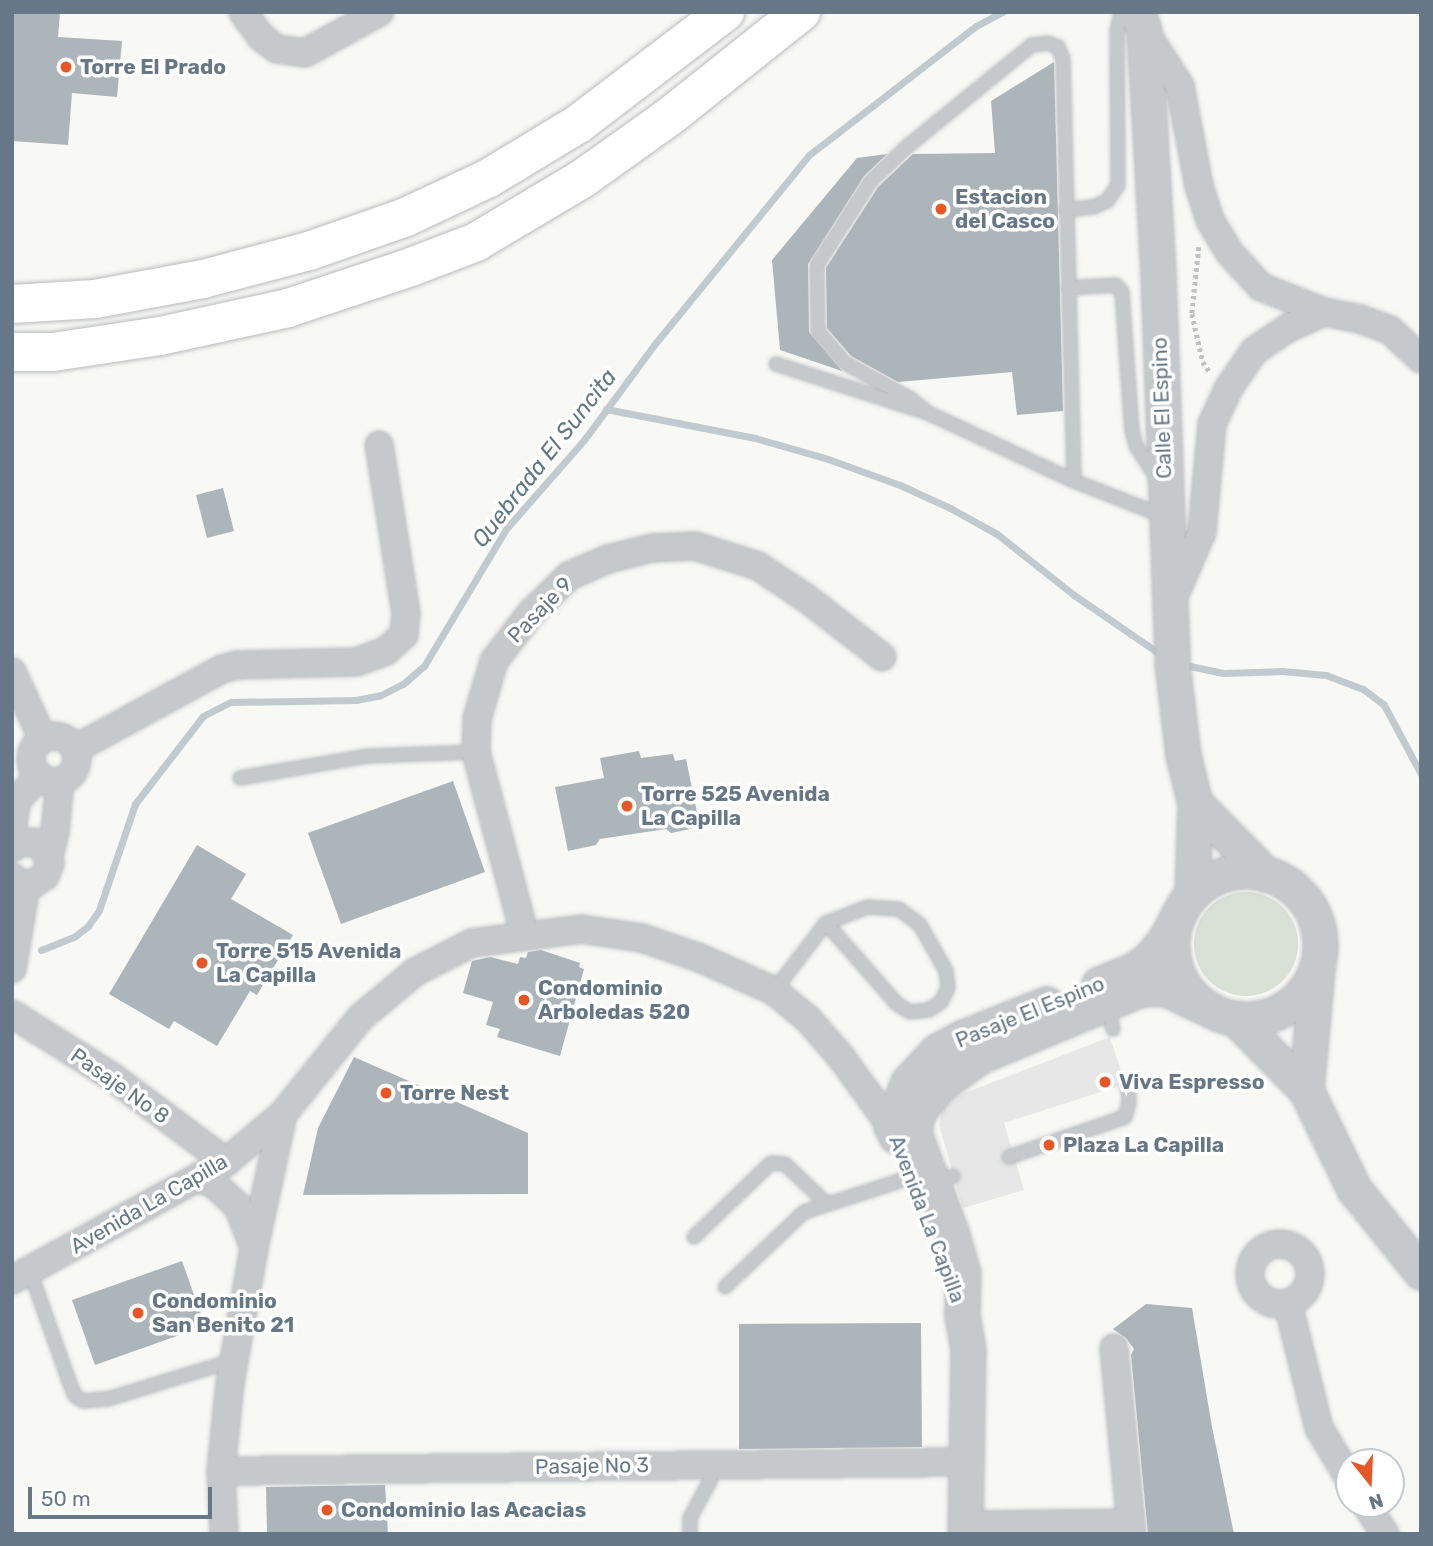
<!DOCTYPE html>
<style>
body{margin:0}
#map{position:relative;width:1433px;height:1546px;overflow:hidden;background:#f8f8f5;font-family:Rubik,sans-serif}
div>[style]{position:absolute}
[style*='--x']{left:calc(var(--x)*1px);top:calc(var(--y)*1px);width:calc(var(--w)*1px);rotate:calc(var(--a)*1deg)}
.built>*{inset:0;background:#e6e7e6}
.green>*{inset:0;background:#d9e0d6}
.round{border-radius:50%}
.stream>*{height:7px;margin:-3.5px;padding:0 3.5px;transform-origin:3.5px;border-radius:3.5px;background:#c0cacf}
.building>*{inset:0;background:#acb5ba}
.path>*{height:4.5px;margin-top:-2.25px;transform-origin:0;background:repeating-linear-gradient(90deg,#bfc1c3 0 3.5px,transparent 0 7px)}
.roads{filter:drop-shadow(0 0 2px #b8bbbe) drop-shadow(0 0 2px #b8bbbe)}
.service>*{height:12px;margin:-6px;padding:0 6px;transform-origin:6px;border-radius:6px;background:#c5c9cc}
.minor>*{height:26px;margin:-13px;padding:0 13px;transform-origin:13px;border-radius:13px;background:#c5c9cc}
.minor>.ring{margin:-13px;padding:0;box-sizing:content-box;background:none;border:26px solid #c5c9cc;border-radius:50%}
.tertiary>*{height:33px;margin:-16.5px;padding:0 16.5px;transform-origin:16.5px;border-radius:16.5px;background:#c5c9cc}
.tertiary>.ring{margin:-16.5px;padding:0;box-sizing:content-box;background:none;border:33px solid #c5c9cc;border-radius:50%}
.trunk>*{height:38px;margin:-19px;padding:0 19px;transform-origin:19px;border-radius:19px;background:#fff}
.dots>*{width:19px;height:19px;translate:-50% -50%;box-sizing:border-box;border:4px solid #fff;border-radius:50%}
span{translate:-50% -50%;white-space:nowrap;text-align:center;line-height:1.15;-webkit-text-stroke:7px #fff;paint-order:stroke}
.poi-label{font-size:21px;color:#667887;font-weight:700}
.left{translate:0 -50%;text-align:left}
.street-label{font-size:21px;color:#667887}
.water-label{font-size:23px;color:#627983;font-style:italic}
.frame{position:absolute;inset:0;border:14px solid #667887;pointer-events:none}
.north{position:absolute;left:1335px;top:1448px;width:70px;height:70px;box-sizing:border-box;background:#fff;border:2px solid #c2c9cf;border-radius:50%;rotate:162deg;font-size:19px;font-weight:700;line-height:28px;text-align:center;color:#667887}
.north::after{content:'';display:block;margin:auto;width:24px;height:32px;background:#e85625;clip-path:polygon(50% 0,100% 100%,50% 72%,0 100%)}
.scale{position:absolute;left:28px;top:1487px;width:184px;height:32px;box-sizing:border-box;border:4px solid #667887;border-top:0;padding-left:9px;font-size:21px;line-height:24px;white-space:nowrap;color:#667887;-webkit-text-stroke:5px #fff;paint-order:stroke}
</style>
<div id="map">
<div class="built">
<div style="clip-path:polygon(1110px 1037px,1125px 1084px,1004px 1123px,1024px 1190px,963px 1208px,939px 1125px,944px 1101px)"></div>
</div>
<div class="green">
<div class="round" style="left:1194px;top:892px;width:104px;height:104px"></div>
</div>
<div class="stream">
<div style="--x:606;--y:409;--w:152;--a:11"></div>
<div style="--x:755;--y:438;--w:76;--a:16"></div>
<div style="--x:828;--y:459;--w:77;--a:19.9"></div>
<div style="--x:900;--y:485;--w:55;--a:24.7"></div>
<div style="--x:950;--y:508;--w:54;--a:29"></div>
<div style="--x:997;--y:534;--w:98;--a:38.4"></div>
<div style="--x:1074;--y:595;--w:108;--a:34.4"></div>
<div style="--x:1180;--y:664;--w:44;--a:11.8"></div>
<div style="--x:1223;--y:673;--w:59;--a:-1.9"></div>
<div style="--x:1282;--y:671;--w:44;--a:5.2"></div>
<div style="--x:1326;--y:675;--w:40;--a:21"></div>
<div style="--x:1363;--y:689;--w:26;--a:37"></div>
<div style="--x:1384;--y:705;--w:78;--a:61.8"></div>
<div style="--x:41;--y:950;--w:35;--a:-22"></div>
<div style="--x:74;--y:937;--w:18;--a:-38"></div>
<div style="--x:88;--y:926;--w:19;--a:-55"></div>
<div style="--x:99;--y:910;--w:112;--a:-71.2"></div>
<div style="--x:135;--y:804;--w:111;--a:-52.3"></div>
<div style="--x:203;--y:716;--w:31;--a:-27"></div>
<div style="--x:231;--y:702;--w:125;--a:-0.9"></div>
<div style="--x:356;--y:700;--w:25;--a:-11"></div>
<div style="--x:381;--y:695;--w:25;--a:-27"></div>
<div style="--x:403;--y:684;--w:28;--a:-41"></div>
<div style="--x:424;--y:666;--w:160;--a:-59.1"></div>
<div style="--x:506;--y:529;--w:118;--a:-48.8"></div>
<div style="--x:584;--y:440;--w:118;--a:-53.6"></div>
<div style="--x:654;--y:345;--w:245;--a:-50.8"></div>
<div style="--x:809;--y:155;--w:211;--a:-37.7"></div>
<div style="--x:976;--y:26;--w:30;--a:-28"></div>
</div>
<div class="building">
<div style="clip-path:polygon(12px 12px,60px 12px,58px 37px,122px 41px,117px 97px,72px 93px,68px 145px,12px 141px)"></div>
<div style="clip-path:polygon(1054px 62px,1063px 411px,1017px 415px,1012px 372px,898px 382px,851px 356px,827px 328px,826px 268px,878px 187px,913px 154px,995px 153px,991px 101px)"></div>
<div style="clip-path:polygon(887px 154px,864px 176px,808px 264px,809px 332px,842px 371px,780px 350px,772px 260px,857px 158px)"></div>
<div style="clip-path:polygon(223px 488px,234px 531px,207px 538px,196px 495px)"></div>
<div style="clip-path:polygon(639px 751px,641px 758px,673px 754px,675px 761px,686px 759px,700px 827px,671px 833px,666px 829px,600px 839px,596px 845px,568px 851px,555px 787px,604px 778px,600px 758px)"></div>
<div style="clip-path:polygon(453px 781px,485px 872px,341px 924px,308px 833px)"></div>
<div style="clip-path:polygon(197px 845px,246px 874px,231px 899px,293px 935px,257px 995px,250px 991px,217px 1046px,174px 1021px,169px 1029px,109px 994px)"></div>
<div style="clip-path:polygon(541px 950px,580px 963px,579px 967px,584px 969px,560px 1056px,497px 1037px,500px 1029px,486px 1025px,493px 1002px,463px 993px,472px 961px,490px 957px,518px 964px,520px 957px,526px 958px,528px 952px)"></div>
<div style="clip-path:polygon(354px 1057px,528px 1133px,528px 1194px,303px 1195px,318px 1128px)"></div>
<div style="clip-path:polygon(182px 1261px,205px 1326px,95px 1365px,72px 1300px)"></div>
<div style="clip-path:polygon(1146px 1304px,1192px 1308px,1212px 1427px,1234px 1534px,1148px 1534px,1131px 1355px,1134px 1349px,1126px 1338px,1113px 1329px)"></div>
<div style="clip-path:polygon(921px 1323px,922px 1447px,739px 1449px,739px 1324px)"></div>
<div style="clip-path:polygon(385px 1485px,388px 1534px,267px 1534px,266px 1487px)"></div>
</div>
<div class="path">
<div style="--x:1199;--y:247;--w:67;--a:96"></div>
<div style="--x:1192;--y:314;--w:49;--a:77.1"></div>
<div style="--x:1203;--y:362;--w:11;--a:56"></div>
</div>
<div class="roads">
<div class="service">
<div style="--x:1065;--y:210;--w:28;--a:-6"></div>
<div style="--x:1093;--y:207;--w:15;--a:-23"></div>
<div style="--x:1107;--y:201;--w:19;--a:-55"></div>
<div style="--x:1118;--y:185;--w:154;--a:-90.4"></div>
<div style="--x:1117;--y:31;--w:19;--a:-78"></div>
<div style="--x:1068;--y:288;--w:48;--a:-3.6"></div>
<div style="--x:1116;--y:285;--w:9;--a:49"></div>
<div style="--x:1122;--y:292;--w:138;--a:85.9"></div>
<div style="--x:1132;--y:430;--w:16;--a:76"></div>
<div style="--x:1136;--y:446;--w:38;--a:57"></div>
<div style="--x:776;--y:364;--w:160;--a:17.9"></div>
<div style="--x:928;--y:413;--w:161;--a:25"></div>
<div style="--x:1074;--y:481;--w:99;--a:21.4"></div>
<div style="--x:928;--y:413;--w:22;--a:-141"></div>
<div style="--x:911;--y:399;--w:75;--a:-151.4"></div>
<div style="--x:845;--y:363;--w:42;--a:-130.2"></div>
<div style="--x:818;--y:331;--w:66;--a:-90.9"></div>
<div style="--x:817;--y:265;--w:100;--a:-57.3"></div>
<div style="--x:871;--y:181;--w:51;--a:-43.4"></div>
<div style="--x:908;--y:146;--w:160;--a:-39.2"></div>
<div style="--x:1032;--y:45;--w:16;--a:-7"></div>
<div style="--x:1048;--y:43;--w:11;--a:22"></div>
<div style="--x:1058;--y:47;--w:13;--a:67"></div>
<div style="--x:1063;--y:59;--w:422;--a:88.5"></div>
<div style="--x:240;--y:778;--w:130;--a:-9.8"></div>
<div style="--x:368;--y:756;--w:109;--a:-2.1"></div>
<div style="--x:774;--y:991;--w:86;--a:-52.6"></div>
<div style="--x:826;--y:923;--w:45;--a:-20.9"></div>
<div style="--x:868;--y:907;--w:31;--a:4"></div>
<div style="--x:899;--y:909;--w:26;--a:37"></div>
<div style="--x:920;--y:925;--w:53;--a:60.5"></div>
<div style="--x:946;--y:971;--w:17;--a:83"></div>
<div style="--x:948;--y:988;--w:16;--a:117"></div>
<div style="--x:941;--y:1002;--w:14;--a:146"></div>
<div style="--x:929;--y:1010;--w:19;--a:174"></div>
<div style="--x:910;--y:1012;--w:15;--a:-148"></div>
<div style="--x:897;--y:1004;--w:108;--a:-131.2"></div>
<div style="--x:1107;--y:1005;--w:25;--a:76"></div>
<div style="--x:1009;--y:1157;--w:123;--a:-19"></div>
<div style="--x:1125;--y:1117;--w:16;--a:-75"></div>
<div style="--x:1129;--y:1102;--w:16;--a:-94"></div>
<div style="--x:933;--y:1183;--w:21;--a:-19"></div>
<div style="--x:694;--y:1237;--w:107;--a:-43.9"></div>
<div style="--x:771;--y:1163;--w:14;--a:4"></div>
<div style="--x:785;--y:1164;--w:58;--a:43.6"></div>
<div style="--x:30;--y:1271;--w:120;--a:70.5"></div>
<div style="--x:70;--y:1384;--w:13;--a:67"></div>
<div style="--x:75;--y:1396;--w:9;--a:32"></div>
<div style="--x:83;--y:1401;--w:25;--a:-5"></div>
<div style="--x:108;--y:1399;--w:133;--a:-17.1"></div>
<div style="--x:725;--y:1287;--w:109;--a:-43.5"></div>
<div style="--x:804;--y:1212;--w:114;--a:-18"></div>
<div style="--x:690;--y:1534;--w:16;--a:-90"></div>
<div style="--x:690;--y:1518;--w:42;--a:-61.6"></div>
<div style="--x:710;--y:1481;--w:16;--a:-90"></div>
</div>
<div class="minor">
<div style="--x:243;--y:12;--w:31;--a:54"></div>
<div style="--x:261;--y:37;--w:20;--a:37"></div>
<div style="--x:277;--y:49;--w:28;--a:8"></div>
<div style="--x:305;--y:53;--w:85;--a:-28.7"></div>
<div style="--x:1144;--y:30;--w:67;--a:57.3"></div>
<div style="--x:1180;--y:86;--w:102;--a:79.2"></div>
<div style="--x:1199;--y:186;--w:36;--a:72"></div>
<div style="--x:1210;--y:220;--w:37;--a:59"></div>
<div style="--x:1229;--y:252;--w:47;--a:47.6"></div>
<div style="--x:1261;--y:287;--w:68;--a:21.6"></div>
<div style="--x:1324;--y:312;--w:37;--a:11"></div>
<div style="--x:1360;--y:319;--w:32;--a:20"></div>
<div style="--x:1390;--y:330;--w:42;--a:43.1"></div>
<div style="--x:1172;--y:601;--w:75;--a:-66.5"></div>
<div style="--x:1202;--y:532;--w:108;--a:-84.7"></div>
<div style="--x:1212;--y:424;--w:38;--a:-65"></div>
<div style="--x:1228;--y:389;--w:46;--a:-55.6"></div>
<div style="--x:1254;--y:351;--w:41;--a:-34.1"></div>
<div style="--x:1288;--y:328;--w:39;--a:-24"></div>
<div style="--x:12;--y:672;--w:74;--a:65.2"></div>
<div class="ring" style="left:31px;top:736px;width:20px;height:20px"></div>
<div style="--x:75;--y:749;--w:167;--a:-28.6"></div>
<div style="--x:222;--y:669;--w:16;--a:-15"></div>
<div style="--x:237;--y:665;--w:119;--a:-1.4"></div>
<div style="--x:356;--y:662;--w:32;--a:-20"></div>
<div style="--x:386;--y:651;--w:24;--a:-42"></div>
<div style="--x:404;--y:635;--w:22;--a:-85"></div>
<div style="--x:406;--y:613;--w:170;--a:-99.1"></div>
<div style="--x:12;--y:831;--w:31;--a:-81"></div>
<div style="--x:17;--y:800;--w:33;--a:-47"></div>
<div style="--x:12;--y:848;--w:9;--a:-32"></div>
<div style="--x:20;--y:843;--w:14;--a:-4"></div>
<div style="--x:34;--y:842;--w:14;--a:36"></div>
<div style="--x:45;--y:850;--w:14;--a:69"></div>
<div style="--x:50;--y:863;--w:14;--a:111"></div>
<div style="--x:45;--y:876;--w:14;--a:146"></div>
<div style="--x:33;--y:884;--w:14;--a:-176"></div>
<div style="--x:19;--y:883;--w:9;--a:-139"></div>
<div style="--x:49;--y:856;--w:25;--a:-76"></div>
<div style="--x:55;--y:832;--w:51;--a:-84.4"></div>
<div style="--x:525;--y:936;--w:190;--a:-104.9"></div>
<div style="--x:476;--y:752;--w:33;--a:-88"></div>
<div style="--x:477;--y:719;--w:60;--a:-73.7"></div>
<div style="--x:494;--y:661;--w:61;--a:-52.4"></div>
<div style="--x:531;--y:613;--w:53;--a:-44.2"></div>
<div style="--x:569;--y:576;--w:43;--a:-23.6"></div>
<div style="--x:608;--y:559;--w:45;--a:-14"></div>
<div style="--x:652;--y:548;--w:43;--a:-2.7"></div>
<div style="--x:695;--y:546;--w:66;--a:17.6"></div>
<div style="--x:758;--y:566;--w:58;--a:33.7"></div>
<div style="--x:806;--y:598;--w:96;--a:37.8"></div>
<div style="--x:12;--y:969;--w:85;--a:-80.5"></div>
<div style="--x:12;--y:1014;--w:117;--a:32.1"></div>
<div style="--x:111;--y:1076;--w:144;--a:36.8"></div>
<div style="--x:200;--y:1179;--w:15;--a:20"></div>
<div style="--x:214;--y:1184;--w:33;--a:43"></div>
<div style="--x:238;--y:1206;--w:45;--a:69.1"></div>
<div class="ring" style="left:1250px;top:1244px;width:34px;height:34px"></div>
<div style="--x:12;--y:1280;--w:244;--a:-28.9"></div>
<div style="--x:226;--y:1162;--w:75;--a:-40.1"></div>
<div style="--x:283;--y:1114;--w:124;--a:-51.2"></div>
<div style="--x:361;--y:1017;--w:70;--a:-39.8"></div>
<div style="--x:415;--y:972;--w:64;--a:-27"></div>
<div style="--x:472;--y:943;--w:110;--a:-7.3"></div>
<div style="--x:581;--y:929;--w:62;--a:8.4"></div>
<div style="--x:642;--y:938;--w:61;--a:19"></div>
<div style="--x:700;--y:958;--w:81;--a:24"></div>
<div style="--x:774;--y:991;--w:44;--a:39.5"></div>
<div style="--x:808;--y:1019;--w:50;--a:49"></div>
<div style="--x:841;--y:1057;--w:85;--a:54.1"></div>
<div style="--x:1288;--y:1304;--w:128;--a:76"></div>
<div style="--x:1319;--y:1428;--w:58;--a:59"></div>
<div style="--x:1114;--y:1348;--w:187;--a:84.5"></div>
<div style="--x:221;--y:1471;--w:743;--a:-0.69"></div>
<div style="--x:1366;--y:1504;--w:36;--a:58"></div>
<div style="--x:965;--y:1525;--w:165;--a:-0.7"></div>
<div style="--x:224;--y:1534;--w:63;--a:-92.7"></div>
<div style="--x:221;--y:1471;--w:88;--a:-84.2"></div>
<div style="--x:230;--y:1383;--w:137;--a:-79.9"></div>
<div style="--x:254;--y:1248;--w:137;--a:-77.8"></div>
</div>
<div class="tertiary">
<div style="--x:1137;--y:12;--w:19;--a:69"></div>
<div style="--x:1144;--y:30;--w:244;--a:86.7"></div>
<div style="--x:1158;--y:274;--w:389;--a:87.9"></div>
<div style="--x:1172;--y:663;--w:93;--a:83.2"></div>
<div style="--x:1183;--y:755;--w:49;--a:76"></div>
<div style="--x:1195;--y:803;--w:91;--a:91.9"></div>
<div style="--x:1195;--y:803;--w:100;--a:45.4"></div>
<div class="ring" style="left:1172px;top:871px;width:115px;height:115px"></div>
<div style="--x:1099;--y:984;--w:38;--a:-22"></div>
<div style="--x:1134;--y:970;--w:19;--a:-36"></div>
<div style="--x:1149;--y:959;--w:25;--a:-50"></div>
<div style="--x:1165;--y:940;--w:36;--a:-62"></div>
<div style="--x:1235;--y:1018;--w:101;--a:45.4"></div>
<div style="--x:1306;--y:1090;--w:110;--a:64.1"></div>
<div style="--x:1354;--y:1189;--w:107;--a:51.1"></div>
<div style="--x:1306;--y:1090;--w:121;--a:-84.8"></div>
<div style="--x:896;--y:1136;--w:11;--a:-117"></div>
<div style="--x:891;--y:1126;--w:47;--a:-68.9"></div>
<div style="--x:908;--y:1082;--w:42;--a:-46.9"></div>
<div style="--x:937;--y:1051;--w:27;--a:-28"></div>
<div style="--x:961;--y:1038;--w:92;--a:-21.8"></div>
<div style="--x:965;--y:1534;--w:185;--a:-89.1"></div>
<div style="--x:968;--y:1349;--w:36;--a:-100"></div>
<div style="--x:962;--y:1314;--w:41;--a:-88.6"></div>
<div style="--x:963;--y:1273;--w:43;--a:-106.3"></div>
<div style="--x:951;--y:1232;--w:106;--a:-110.5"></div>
<div style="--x:914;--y:1133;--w:19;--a:-81"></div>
<div style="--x:917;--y:1114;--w:34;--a:-53"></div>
<div style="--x:937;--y:1087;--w:53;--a:-35.8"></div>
<div style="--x:980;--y:1056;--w:174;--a:-22.6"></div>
<div style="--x:1141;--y:989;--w:23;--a:-2"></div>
<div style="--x:1164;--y:988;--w:52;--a:25.1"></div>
</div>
<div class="trunk">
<div style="--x:12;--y:304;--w:83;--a:-3.4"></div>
<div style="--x:95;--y:299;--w:110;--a:-10.5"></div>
<div style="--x:203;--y:279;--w:110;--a:-14.8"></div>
<div style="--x:309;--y:251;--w:103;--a:-19.3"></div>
<div style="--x:406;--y:217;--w:92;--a:-25.2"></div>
<div style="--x:489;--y:178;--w:104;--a:-31.2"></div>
<div style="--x:578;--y:124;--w:185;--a:-37.3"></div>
<div style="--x:12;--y:352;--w:41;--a:0"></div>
<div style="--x:53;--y:352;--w:108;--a:-8.5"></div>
<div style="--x:160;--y:336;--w:131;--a:-12.3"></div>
<div style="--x:288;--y:308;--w:130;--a:-18.4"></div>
<div style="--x:411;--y:267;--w:70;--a:-21"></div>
<div style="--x:476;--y:242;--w:123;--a:-30.7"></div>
<div style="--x:582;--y:179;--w:107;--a:-35.5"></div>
<div style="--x:669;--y:117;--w:169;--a:-38.5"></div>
</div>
</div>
<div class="dots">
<div style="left:66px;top:67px;background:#e85625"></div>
<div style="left:941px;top:209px;background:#e85625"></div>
<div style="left:627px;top:806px;background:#e85625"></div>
<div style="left:202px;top:963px;background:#e85625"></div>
<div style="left:524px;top:1000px;background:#e85625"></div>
<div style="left:1105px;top:1082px;background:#e85625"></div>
<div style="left:386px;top:1093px;background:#e85625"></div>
<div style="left:1049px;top:1145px;background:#e85625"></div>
<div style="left:138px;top:1313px;background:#e85625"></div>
<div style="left:327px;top:1510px;background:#e85625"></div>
</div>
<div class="poi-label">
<span class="left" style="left:80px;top:67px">Torre El Prado</span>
<span class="left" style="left:955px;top:209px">Estacion<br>del Casco</span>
<span class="left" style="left:641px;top:806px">Torre 525 Avenida<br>La Capilla</span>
<span class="left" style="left:216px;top:963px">Torre 515 Avenida<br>La Capilla</span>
<span class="left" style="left:538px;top:1000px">Condominio<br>Arboledas 520</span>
<span class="left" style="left:1119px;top:1082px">Viva Espresso</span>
<span class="left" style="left:400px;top:1093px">Torre Nest</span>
<span class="left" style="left:1063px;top:1145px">Plaza La Capilla</span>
<span class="left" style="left:152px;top:1313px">Condominio<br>San Benito 21</span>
<span class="left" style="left:341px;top:1510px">Condominio las Acacias</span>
</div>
<div class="street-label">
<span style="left:1162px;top:408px;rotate:-92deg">Calle El Espino</span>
<span style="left:540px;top:610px;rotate:-46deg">Pasaje 9</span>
<span style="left:1030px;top:1012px;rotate:-22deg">Pasaje El Espino</span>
<span style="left:120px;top:1086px;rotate:35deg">Pasaje No 8</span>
<span style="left:149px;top:1204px;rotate:-30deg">Avenida La Capilla</span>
<span style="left:927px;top:1219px;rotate:69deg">Avenida La Capilla</span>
<span style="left:592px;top:1466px;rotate:-1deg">Pasaje No 3</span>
</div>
<div class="water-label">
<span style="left:544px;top:458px;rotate:-52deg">Quebrada El Suncita</span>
</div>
<div class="frame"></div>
<div class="north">N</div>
<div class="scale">50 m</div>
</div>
